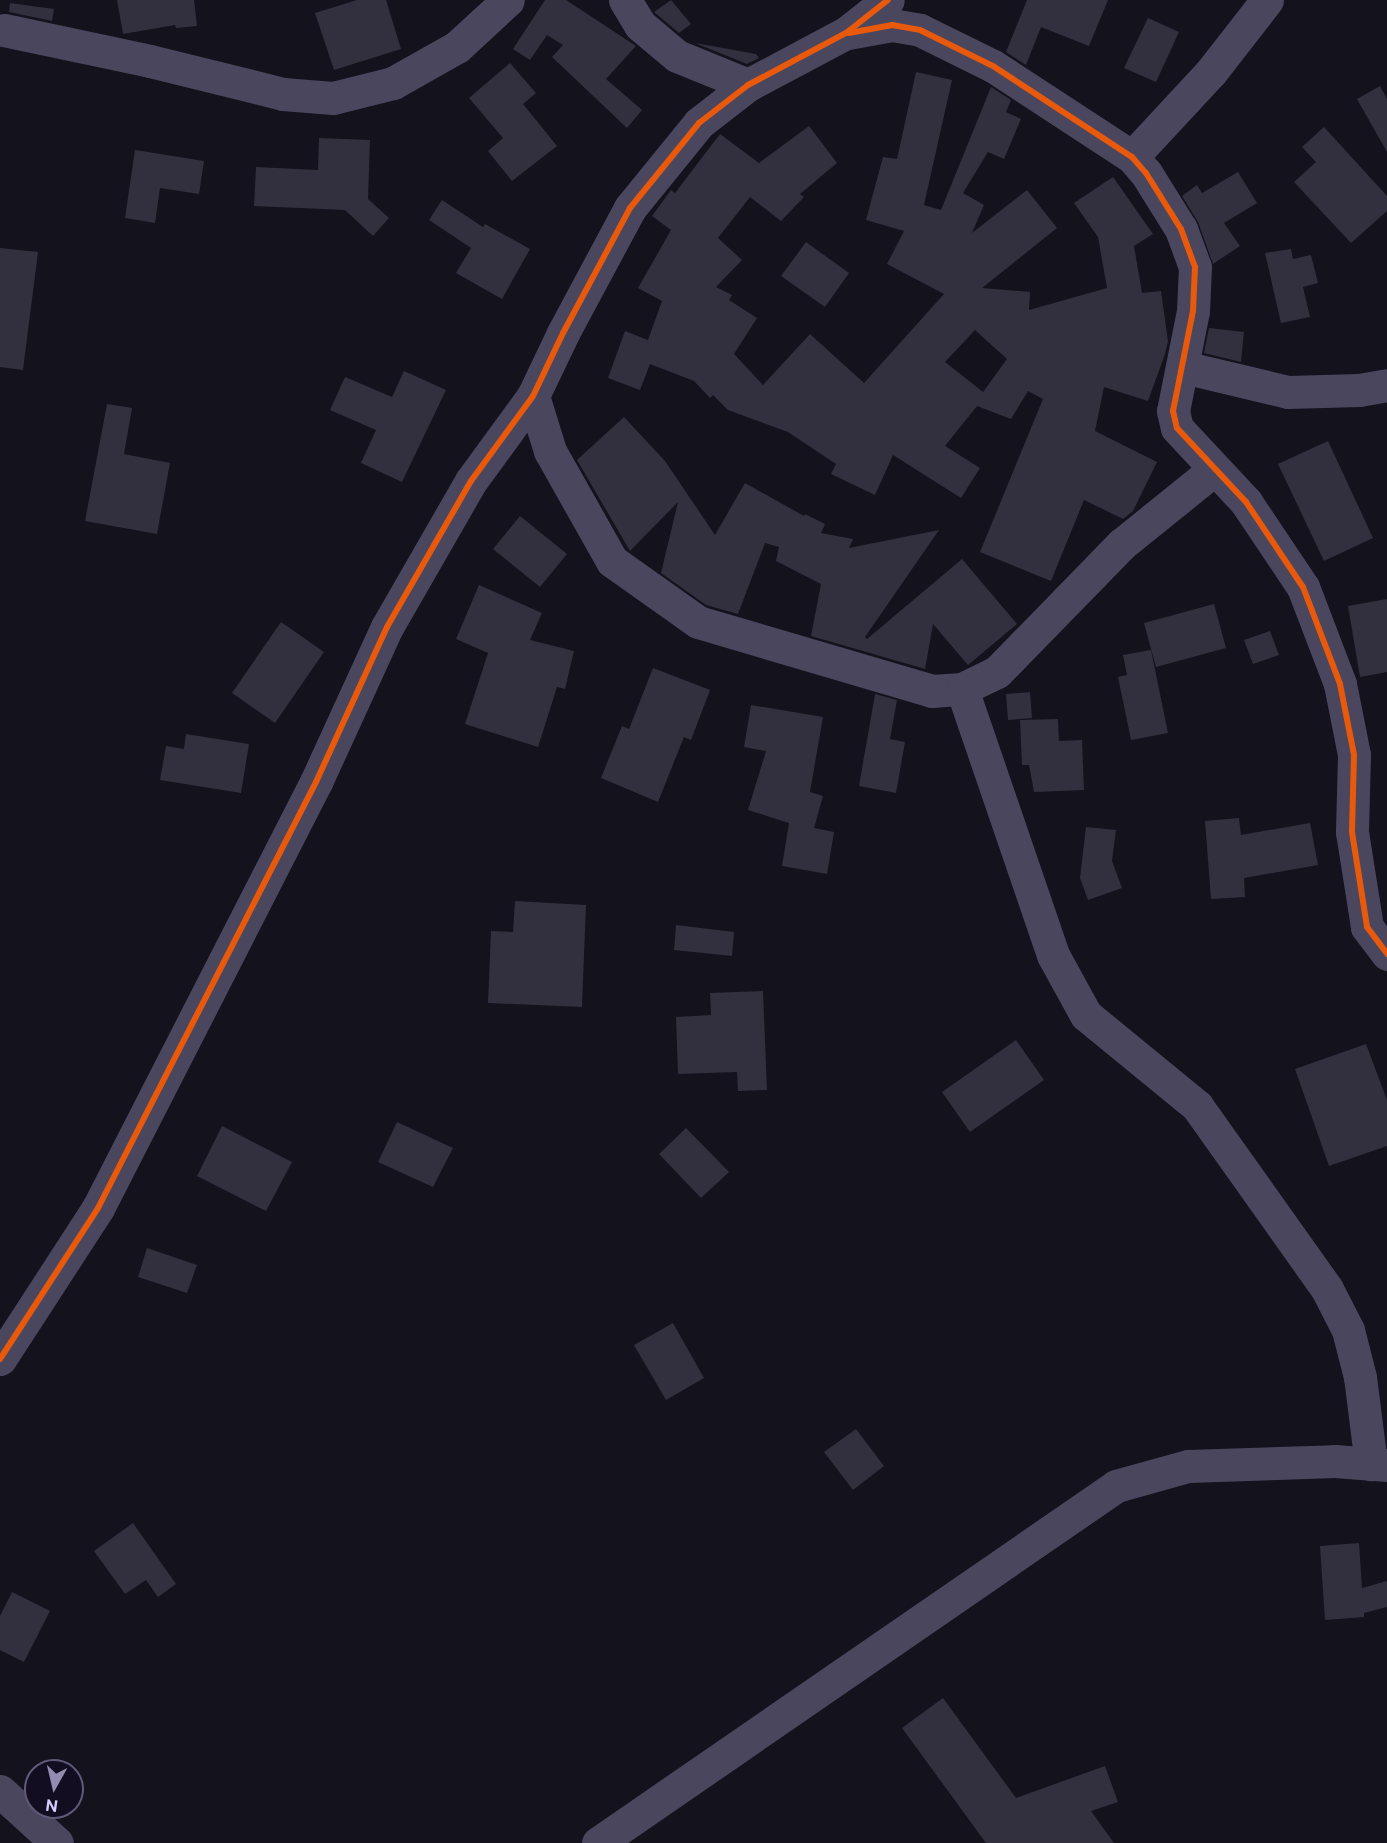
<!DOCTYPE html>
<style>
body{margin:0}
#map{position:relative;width:1387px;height:1843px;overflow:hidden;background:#14121d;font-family:"Public Sans",sans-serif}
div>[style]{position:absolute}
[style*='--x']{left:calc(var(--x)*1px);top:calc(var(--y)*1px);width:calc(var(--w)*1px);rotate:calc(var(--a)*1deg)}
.building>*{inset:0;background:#322f3f}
.minor>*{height:33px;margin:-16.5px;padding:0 16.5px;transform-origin:16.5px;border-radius:16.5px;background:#49465e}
.cycleway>*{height:6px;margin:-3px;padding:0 3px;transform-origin:3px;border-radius:3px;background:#e8590c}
span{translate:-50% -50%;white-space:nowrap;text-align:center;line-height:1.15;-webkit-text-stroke:4.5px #120d21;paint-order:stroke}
.north{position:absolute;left:24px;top:1759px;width:60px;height:60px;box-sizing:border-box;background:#120d21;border:2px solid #605a7a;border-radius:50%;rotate:188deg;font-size:16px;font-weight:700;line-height:24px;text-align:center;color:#d6cdff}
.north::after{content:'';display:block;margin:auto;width:21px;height:27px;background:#928cb0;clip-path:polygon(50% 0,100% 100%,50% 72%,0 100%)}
</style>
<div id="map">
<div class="building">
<div style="clip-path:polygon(117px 0,194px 0,197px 26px,176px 28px,175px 25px,123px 34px)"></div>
<div style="clip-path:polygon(357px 0,386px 0,401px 49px,334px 70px,315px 13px)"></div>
<div style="clip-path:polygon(545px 0,566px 0,636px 46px,606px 79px,642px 110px,627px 128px,552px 57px,563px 45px,547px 35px,530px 60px,513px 49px)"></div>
<div style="clip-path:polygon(671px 0,691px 24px,679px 33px,654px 12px)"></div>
<div style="clip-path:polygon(1027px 0,1108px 0,1089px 46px,1041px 27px,1026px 65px,1006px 52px)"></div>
<div style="clip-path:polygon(10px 3px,54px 9px,52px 21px,9px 12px)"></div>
<div style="clip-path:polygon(1148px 18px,1179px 32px,1156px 82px,1124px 68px)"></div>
<div style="clip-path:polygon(695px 43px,756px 54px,759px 58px,747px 64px)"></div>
<div style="clip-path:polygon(510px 63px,536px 93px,523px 104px,557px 146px,512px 181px,488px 151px,503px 138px,469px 98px)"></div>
<div style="clip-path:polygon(evenodd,916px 72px,952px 80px,924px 205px,941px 210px,991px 87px,1011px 100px,1006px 112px,1021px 119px,1004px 159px,988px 152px,963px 193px,984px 205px,972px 233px,1027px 190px,1057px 228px,982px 288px,1030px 292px,1029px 310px,1107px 288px,1098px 237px,1074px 203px,1113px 177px,1153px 234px,1134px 246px,1142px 293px,1161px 291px,1168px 341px,1165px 354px,1148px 401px,1104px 387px,1095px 431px,1157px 462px,1133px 511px,1123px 519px,1084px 500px,1051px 581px,980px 552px,1043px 399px,1028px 391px,1011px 419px,977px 406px,945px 446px,980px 468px,961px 498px,893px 455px,875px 495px,831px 474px,836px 464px,788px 432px,728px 410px,713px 395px,710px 398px,694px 381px,650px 364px,640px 390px,608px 378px,625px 331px,648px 340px,662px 301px,638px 288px,671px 230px,652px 216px,671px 190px,675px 193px,720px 134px,759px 163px,809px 126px,837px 163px,800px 194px,804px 197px,781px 221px,750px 197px,718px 238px,742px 260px,716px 287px,732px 295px,729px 300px,757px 318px,734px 354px,763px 385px,810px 334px,864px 383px,944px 294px,887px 264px,904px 231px,866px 220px,883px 157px,897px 159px,916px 72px,975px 330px,1007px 359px,983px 392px,945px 362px,975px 330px)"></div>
<div style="clip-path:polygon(1380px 86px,1387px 99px,1387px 152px,1357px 99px)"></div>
<div style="clip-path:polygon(1324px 127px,1387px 196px,1387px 211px,1351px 243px,1294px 182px,1316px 162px,1302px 147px)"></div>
<div style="clip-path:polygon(319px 138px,370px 140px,368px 199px,389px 218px,373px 236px,345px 210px,254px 206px,256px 167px,318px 170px)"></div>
<div style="clip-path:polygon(135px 150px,204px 161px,199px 194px,160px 188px,155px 223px,125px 218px)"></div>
<div style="clip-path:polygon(1238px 172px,1257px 203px,1224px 223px,1240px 246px,1213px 264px,1198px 222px,1182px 196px,1197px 185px,1202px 193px)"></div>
<div style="clip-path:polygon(442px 200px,483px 227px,485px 224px,530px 249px,502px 299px,456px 273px,471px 248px,429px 220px)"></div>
<div style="clip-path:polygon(806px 242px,849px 273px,825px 307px,781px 276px)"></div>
<div style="clip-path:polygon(0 248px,38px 252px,23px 370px,0 367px)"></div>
<div style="clip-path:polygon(1291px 249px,1293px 259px,1311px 255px,1318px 283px,1303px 287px,1310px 317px,1281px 323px,1265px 253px)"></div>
<div style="clip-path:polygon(1209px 328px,1244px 332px,1241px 362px,1204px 353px)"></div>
<div style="clip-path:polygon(404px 371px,446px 390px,402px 482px,361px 463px,376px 430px,330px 410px,345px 377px,392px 397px)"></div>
<div style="clip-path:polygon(107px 404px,132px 408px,124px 454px,170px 463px,157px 534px,85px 521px)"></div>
<div style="clip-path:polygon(624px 417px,665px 461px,715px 535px,745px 483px,804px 516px,805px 514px,825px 524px,821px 533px,853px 539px,849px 548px,939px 530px,865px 637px,867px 639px,962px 559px,1017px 624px,968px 665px,933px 624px,925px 669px,811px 636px,821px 584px,776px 561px,779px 547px,765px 543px,738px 614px,706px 605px,661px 573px,678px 502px,630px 551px,577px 460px)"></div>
<div style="clip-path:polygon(1328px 441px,1373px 538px,1324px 561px,1278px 464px)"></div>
<div style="clip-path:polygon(520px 516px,567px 554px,540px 587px,493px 549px)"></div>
<div style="clip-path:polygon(479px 585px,542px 613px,530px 640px,574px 651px,565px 689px,557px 687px,538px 747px,465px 724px,488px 653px,456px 639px)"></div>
<div style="clip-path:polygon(1387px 599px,1387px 672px,1360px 677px,1348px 606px)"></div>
<div style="clip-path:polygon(1214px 604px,1226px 648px,1156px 667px,1144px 623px)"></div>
<div style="clip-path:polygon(281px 622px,324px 652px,275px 723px,232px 693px)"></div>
<div style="clip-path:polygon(1270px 631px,1279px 655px,1253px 664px,1244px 640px)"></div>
<div style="clip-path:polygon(1151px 650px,1168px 733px,1131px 740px,1118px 677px,1127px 675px,1123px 655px)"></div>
<div style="clip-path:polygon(653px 668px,710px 690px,691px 740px,684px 737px,658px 802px,601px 778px,622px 726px,629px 729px)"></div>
<div style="clip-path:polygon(1030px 692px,1032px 718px,1008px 720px,1006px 694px)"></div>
<div style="clip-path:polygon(875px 694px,897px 700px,890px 739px,905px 742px,896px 793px,859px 786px)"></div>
<div style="clip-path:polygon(751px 705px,823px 717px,810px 792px,823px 796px,814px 828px,834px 832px,827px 874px,782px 866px,789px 823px,748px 810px,766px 751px,744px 747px)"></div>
<div style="clip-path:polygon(1058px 719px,1059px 741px,1082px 740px,1084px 790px,1034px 792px,1029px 765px,1022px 765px,1020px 720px)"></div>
<div style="clip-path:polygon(186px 734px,249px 744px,241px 793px,160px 780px,166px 746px,184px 749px)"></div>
<div style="clip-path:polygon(1239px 818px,1241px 835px,1310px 823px,1318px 865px,1244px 878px,1245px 897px,1211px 899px,1205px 821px)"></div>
<div style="clip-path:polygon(1086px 827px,1116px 830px,1112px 861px,1122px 888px,1088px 900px,1080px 878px)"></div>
<div style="clip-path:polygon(515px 901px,586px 905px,582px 1007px,488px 1003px,491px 931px,513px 932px)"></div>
<div style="clip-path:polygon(676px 925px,734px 932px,732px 956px,674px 950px)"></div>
<div style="clip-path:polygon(763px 991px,767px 1090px,738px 1091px,737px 1072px,678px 1074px,676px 1017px,711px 1015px,710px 993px)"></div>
<div style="clip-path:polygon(1016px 1040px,1044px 1080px,970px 1132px,942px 1092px)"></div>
<div style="clip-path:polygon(1366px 1044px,1387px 1100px,1387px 1146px,1329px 1166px,1295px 1069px)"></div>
<div style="clip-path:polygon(397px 1122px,453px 1148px,433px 1187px,378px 1162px)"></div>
<div style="clip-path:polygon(222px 1126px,292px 1162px,266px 1211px,197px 1176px)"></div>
<div style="clip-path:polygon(686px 1128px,729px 1172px,701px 1198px,659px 1154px)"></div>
<div style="clip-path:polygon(147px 1248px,197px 1265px,187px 1293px,138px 1277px)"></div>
<div style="clip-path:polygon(673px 1323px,704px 1378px,666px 1400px,634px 1345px)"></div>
<div style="clip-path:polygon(856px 1429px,884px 1466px,853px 1490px,824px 1452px)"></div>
<div style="clip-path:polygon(133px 1523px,176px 1584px,158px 1597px,146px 1580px,125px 1594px,94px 1551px)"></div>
<div style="clip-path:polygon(1359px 1543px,1362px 1588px,1387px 1581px,1387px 1607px,1364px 1613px,1364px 1617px,1325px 1620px,1320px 1546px)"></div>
<div style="clip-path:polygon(12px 1592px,50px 1611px,24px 1662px,0 1650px,0 1616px)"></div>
<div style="clip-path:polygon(943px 1698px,1016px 1798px,1105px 1766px,1118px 1802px,1091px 1811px,1114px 1843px,986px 1843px,902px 1728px)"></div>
</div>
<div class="minor">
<div style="--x:625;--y:0;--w:29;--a:59"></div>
<div style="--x:640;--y:25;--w:48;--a:40"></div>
<div style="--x:677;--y:56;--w:77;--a:22.2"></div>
<div style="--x:4;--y:30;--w:149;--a:12"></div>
<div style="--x:150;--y:61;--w:137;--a:13.9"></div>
<div style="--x:283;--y:94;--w:50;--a:4.6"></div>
<div style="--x:333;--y:98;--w:62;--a:-14"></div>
<div style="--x:393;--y:83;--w:73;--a:-29.4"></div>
<div style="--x:457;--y:47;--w:69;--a:-42.7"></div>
<div style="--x:848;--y:33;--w:45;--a:-10.3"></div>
<div style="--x:892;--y:25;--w:28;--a:10"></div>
<div style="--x:920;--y:30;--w:81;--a:26.3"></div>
<div style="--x:993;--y:66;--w:166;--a:33.2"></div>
<div style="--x:1132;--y:157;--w:21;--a:49"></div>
<div style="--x:1146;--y:173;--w:66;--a:58"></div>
<div style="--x:1181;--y:229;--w:40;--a:69.8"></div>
<div style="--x:1195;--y:267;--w:44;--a:92.6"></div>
<div style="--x:1193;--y:311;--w:102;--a:101.3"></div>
<div style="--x:1173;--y:411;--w:17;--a:77"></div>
<div style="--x:1177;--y:428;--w:101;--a:47"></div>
<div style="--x:1246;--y:502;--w:102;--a:56.2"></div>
<div style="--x:1303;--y:587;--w:104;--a:69.1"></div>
<div style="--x:1340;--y:684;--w:72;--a:78.8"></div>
<div style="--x:1354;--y:755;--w:77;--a:91.5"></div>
<div style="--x:1352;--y:832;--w:96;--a:81"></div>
<div style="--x:1367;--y:927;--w:34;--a:53"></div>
<div style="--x:1132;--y:157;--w:116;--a:-47.1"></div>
<div style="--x:1211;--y:72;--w:91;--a:-52.1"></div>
<div style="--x:1183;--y:367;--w:108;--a:13.4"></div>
<div style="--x:1288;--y:392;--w:71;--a:-1.6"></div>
<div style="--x:1359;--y:390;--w:28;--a:-10"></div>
<div style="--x:533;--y:396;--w:58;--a:72.8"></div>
<div style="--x:550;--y:451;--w:126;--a:60.6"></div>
<div style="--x:612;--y:561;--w:105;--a:35.3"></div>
<div style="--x:698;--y:622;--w:244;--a:16.4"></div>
<div style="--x:932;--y:691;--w:30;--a:-4"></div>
<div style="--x:962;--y:689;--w:39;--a:-26"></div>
<div style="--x:997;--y:672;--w:179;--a:-45.7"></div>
<div style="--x:1122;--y:544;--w:119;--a:-38.9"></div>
<div style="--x:962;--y:689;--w:281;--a:71.1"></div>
<div style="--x:1053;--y:955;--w:68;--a:61.2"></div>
<div style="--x:1086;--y:1015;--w:144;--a:39.3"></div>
<div style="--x:1197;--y:1106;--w:224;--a:54.6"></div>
<div style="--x:1327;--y:1289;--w:46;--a:62.9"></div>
<div style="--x:1348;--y:1330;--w:49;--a:75.7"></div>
<div style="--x:1360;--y:1377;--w:88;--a:82.8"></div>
<div style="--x:0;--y:1359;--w:180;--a:-57"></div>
<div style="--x:98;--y:1208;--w:479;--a:-62.9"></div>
<div style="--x:316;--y:782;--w:170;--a:-65.4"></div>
<div style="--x:387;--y:627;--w:168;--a:-60.1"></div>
<div style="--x:471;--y:481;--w:105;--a:-53.9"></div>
<div style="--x:533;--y:396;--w:70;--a:-64.5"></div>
<div style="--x:563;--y:333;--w:142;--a:-61.8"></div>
<div style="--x:630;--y:208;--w:109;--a:-50.9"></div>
<div style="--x:699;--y:123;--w:62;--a:-37.8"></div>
<div style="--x:748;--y:85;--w:111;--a:-28"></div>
<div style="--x:846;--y:33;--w:53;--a:-38.2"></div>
<div style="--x:0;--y:1791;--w:77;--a:42.4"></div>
<div style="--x:598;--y:1843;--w:629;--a:-34.57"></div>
<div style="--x:1116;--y:1486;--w:75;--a:-15.5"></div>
<div style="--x:1188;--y:1466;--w:147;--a:-1.9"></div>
<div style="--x:1335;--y:1461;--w:52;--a:4.4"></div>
</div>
<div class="cycleway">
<div style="--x:849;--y:33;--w:44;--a:-10.5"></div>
<div style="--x:892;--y:25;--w:28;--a:10"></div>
<div style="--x:920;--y:30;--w:81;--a:26.3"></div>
<div style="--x:993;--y:66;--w:166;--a:33.2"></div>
<div style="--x:1132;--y:157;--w:21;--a:49"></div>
<div style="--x:1146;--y:173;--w:66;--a:58"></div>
<div style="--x:1181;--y:229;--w:40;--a:69.8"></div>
<div style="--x:1195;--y:267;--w:44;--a:92.6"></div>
<div style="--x:1193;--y:311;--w:102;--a:101.3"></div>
<div style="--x:1173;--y:411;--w:17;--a:77"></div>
<div style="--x:1177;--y:428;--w:101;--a:47"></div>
<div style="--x:1246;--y:502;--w:102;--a:56.2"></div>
<div style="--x:1303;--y:587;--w:104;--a:69.1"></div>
<div style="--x:1340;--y:684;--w:72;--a:78.8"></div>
<div style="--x:1354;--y:755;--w:77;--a:91.5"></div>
<div style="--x:1352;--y:832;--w:96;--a:81"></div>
<div style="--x:1367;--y:927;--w:34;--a:53"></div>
<div style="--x:0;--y:1359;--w:180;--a:-57"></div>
<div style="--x:98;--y:1208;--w:479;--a:-62.9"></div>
<div style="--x:316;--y:782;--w:170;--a:-65.4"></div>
<div style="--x:387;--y:627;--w:168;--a:-60.1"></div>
<div style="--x:471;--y:481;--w:105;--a:-53.9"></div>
<div style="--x:533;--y:396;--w:70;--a:-64.5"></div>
<div style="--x:563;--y:333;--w:142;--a:-61.8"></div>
<div style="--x:630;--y:208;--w:109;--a:-50.9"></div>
<div style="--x:699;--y:123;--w:62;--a:-37.8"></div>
<div style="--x:748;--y:85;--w:111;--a:-28"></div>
<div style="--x:846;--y:33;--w:53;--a:-38.2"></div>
</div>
<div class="north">N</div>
</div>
